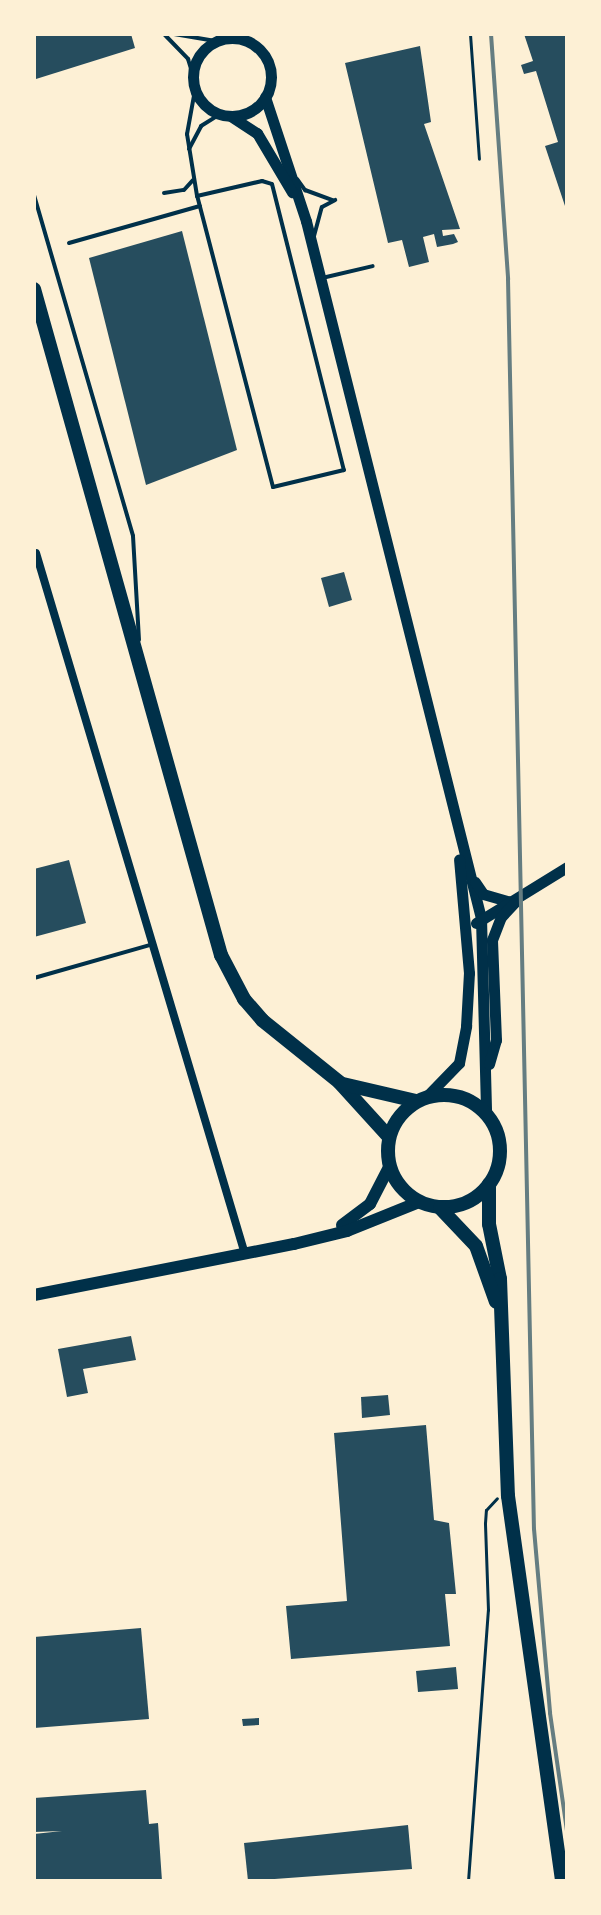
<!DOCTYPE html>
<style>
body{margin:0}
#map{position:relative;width:601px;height:1915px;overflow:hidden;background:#fdf0d5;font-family:"Public Sans",sans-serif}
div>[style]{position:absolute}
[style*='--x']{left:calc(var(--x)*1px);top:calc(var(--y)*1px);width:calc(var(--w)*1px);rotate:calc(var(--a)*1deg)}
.building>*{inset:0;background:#264d5e}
.path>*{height:3px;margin:-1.5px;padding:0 1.5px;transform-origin:1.5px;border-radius:1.5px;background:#003049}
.service>*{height:4px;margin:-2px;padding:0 2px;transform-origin:2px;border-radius:2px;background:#003049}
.minor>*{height:8px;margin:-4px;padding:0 4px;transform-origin:4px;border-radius:4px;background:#003049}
.tertiary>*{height:11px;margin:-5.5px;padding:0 5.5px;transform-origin:5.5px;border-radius:5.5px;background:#003049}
.tertiary>.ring{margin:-5.5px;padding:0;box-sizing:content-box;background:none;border:11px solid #003049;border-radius:50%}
.secondary>*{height:12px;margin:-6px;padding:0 6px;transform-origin:6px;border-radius:6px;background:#003049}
.primary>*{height:14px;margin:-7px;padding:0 7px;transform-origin:7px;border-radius:7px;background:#003049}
.primary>.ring{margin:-7px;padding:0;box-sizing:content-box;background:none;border:14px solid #003049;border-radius:50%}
.rail>*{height:4px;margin:-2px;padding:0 2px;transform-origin:2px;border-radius:2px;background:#657d81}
span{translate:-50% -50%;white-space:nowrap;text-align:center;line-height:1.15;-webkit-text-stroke:6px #fdf0d5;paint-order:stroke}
.frame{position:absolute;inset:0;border:36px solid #fdf0d5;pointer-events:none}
</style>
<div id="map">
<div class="building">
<div style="clip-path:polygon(34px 34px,131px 34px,135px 48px,36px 79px)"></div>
<div style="clip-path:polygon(524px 34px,567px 34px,567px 212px,545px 146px,558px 142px,536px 71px,524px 74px,521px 65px,533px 61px)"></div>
<div style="clip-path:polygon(420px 46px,431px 122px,424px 124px,460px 229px,442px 230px,443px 236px,454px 234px,458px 242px,453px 244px,437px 247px,434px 234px,423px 237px,429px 262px,409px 267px,402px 240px,388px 243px,345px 63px)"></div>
<div style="clip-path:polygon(182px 231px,237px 450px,146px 485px,89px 258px)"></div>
<div style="clip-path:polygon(344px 572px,352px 600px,329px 607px,321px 578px)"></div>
<div style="clip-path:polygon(69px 860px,86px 923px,34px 937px,34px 869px)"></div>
<div style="clip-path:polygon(131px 1336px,136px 1360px,83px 1369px,88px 1393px,67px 1397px,58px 1349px)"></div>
<div style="clip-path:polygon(388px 1395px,390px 1415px,362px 1418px,361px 1397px)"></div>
<div style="clip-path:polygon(426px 1425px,434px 1520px,449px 1523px,456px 1594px,445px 1594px,450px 1646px,291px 1659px,286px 1606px,347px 1601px,334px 1433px)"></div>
<div style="clip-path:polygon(141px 1628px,149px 1719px,34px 1728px,34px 1637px)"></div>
<div style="clip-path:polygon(456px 1667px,458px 1689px,418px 1692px,416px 1671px)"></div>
<div style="clip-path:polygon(259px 1718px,259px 1725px,243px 1726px,242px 1719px)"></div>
<div style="clip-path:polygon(146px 1790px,149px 1824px,158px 1823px,162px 1881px,34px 1881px,34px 1834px,62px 1831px,34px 1832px,34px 1798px)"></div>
<div style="clip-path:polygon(408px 1825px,412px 1869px,248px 1881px,244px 1843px)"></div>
</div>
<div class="path">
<div style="--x:470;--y:34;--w:125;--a:85.9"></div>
<div style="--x:468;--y:1881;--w:272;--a:-85.8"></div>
<div style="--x:488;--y:1610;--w:87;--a:-92"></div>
<div style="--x:485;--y:1523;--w:13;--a:-86"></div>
<div style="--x:486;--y:1510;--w:16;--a:-47"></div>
</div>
<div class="service">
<div style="--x:164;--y:34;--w:35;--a:46"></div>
<div style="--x:188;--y:59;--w:17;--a:73"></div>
<div style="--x:174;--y:34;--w:42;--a:9.7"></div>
<div style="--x:195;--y:90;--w:45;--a:100.3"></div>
<div style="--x:187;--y:134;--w:63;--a:80.8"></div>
<div style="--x:189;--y:149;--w:26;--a:-62"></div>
<div style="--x:201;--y:126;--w:22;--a:-32"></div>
<div style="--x:297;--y:179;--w:14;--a:54"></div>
<div style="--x:305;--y:190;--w:30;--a:20"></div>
<div style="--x:262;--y:181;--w:10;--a:17"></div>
<div style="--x:272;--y:184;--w:295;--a:75.9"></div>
<div style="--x:344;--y:470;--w:73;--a:166.5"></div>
<div style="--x:273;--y:487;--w:301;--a:-104.6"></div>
<div style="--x:197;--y:196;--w:67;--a:-13"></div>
<div style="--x:164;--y:193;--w:20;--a:-9"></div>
<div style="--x:184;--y:190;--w:13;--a:-48"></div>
<div style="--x:34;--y:195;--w:355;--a:73.8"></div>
<div style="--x:133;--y:536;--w:104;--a:86.7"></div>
<div style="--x:314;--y:236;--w:30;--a:-75"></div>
<div style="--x:322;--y:207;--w:15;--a:-28"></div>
<div style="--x:69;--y:243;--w:136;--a:-15.8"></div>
<div style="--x:322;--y:278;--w:52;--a:-13.2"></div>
<div style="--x:34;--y:978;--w:121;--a:-15.9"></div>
</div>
<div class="minor">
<div style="--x:36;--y:553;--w:731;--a:73.4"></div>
</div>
<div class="tertiary">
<div class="ring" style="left:193px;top:38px;width:67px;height:67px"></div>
<div style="--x:265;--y:97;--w:131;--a:71.7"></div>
<div style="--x:306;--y:221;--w:719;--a:75.91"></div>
<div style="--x:481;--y:918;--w:195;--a:88.5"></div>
<div style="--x:232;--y:117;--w:30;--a:33"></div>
<div style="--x:257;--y:133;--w:69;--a:59.3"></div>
<div style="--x:475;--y:882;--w:14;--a:56"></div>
<div style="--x:483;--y:894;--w:32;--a:16"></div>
<div style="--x:476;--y:923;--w:107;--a:-31.6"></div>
<div style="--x:489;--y:1064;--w:25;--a:-74"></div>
<div style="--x:496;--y:1040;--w:100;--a:-92.3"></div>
<div style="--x:492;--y:940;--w:25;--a:-69"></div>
<div style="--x:501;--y:917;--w:19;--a:-47"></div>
<div style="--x:427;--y:1096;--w:46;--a:-45.9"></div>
<div style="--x:459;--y:1063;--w:38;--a:-79"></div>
<div style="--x:466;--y:1026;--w:53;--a:-86.8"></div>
<div style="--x:469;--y:973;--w:114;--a:-95"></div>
</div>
<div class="secondary">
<div style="--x:342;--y:1225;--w:35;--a:-37"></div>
<div style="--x:370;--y:1204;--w:42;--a:-62.8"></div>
<div style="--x:34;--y:1295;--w:265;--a:-11.1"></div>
<div style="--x:294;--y:1244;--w:55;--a:-13.8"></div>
<div style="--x:347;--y:1231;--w:78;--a:-21.9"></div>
</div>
<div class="primary">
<div style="--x:34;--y:289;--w:692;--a:74.32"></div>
<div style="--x:221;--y:955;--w:50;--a:62.4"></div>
<div style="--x:244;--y:999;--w:28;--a:49"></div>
<div style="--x:262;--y:1020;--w:99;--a:38.8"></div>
<div style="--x:339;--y:1082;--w:74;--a:47.7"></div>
<div style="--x:343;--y:1084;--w:75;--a:13.1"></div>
<div class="ring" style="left:388px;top:1095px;width:98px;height:98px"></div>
<div style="--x:489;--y:1184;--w:40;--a:90"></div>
<div style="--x:489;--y:1224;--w:56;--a:78.7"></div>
<div style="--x:500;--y:1279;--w:217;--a:87.9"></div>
<div style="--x:508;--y:1496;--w:389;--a:82"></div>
<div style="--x:440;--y:1208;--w:52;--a:46.5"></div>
<div style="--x:476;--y:1246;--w:59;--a:70.3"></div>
</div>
<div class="rail">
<div style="--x:491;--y:34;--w:246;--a:86"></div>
<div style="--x:508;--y:279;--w:1250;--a:88.81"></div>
<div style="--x:534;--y:1529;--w:185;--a:85"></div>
<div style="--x:550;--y:1713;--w:119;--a:81.8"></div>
</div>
<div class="frame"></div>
</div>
